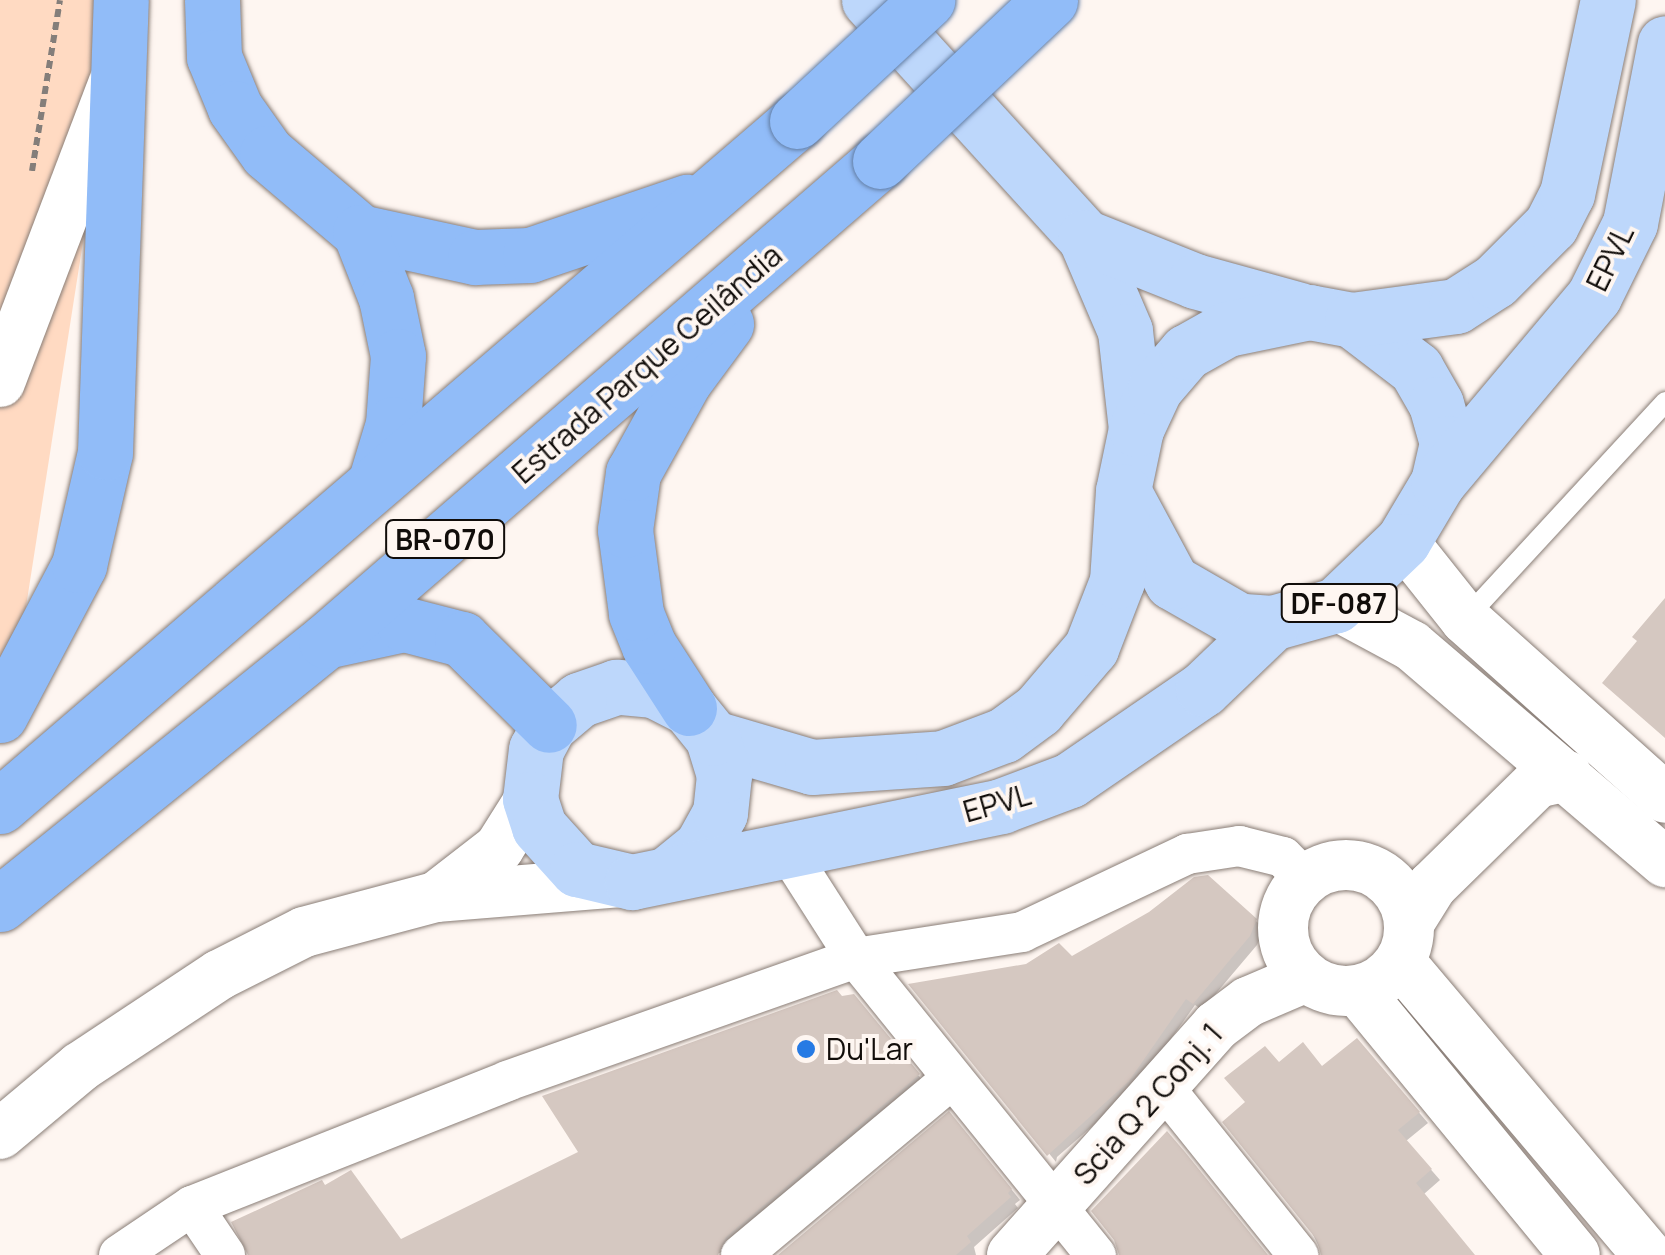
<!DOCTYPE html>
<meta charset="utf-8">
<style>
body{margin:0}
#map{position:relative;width:1665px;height:1255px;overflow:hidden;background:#fef6f1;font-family:Manrope,sans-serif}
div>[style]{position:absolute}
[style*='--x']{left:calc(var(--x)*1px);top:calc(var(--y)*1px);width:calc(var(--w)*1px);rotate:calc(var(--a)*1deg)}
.green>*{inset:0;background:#ffdac2}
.shadow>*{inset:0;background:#0003}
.building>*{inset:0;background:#d5c8c1}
.path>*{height:6px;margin-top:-3px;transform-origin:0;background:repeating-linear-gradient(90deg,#847e7a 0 8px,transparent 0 13px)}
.roads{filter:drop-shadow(0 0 2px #897d76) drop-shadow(0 0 2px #897d76)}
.service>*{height:20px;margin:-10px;padding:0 10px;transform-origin:10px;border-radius:10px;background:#fff}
.minor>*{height:40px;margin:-20px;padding:0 20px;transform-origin:20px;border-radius:20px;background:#fff}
.tertiary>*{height:50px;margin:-25px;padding:0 25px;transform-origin:25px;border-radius:25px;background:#fff}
.tertiary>.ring{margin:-25px;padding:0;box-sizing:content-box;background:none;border:50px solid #fff;border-radius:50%}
.primary>*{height:55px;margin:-27.5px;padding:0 27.5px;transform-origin:27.5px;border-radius:27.5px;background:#bdd7fb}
.motorway>*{height:55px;margin:-27.5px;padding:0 27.5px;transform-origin:27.5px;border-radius:27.5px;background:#91bcf8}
.bridges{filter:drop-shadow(0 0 2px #647fa5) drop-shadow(0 0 2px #647fa5)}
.motorway-bridge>*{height:55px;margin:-27.5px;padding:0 27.5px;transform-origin:27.5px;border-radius:27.5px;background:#91bcf8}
.dots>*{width:28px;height:28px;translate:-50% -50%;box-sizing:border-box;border:5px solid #fef6f1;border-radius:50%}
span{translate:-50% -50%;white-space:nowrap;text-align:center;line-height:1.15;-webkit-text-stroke:8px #fef6f1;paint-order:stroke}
.shield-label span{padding:2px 8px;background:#fef6f1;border:2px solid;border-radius:8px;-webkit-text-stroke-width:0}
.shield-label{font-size:28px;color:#110d0a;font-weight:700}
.street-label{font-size:30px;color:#110d0a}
.poi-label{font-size:30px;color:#110d0a}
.left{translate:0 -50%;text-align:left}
</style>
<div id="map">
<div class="green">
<div style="clip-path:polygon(0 0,102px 0,112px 56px,18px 658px,0 674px)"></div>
</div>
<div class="shadow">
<div style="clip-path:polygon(1150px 914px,1256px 921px,1264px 929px,1257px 945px,1202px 1010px,1195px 1005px,1136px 1088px,1057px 1157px,1056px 1162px,912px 986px,1072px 959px)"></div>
<div style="clip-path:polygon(842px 999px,860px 1003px,923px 1081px,722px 1253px,249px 1255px,402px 1241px,581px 1154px)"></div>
<div style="clip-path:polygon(1366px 1051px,1428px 1123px,1406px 1141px,1440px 1180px,1424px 1194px,1474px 1255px,1323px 1255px,1248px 1103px,1279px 1065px,1323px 1068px)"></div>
<div style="clip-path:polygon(958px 1124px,1020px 1200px,1015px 1204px,1018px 1208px,974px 1247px,976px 1255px,782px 1255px)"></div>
</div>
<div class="building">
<div style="clip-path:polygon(1665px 598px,1665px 738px,1602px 683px,1637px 641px,1632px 637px)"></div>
<div style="clip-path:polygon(1208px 875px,1257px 919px,1250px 936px,1193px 1004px,1186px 999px,1129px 1081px,1047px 1156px,908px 984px,1026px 964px,1059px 943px,1072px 956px,1149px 912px,1194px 877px)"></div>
<div style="clip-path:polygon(837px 990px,842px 996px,854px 994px,920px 1074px,726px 1237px,718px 1255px,248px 1255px,231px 1222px,322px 1180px,325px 1185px,351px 1170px,401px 1239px,578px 1152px,542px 1096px)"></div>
<div style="clip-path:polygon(1357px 1038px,1420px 1112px,1398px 1130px,1432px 1169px,1416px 1183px,1475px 1255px,1321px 1255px,1317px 1240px,1222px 1122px,1245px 1102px,1224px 1078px,1265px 1046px,1279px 1062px,1303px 1042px,1322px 1066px)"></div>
<div style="clip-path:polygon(949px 1111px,1012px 1189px,1008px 1193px,1011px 1197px,967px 1236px,971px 1242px,956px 1255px,778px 1255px)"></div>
<div style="clip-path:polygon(1167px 1131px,1185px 1152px,1268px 1255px,1119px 1255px,1114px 1240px,1091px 1211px)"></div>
</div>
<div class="path">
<div style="--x:32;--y:171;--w:173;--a:-80.7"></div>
</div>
<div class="roads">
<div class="service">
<div style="--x:1466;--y:618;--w:294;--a:-47.3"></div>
</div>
<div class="minor">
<div style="--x:787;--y:850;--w:128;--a:57.4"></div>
<div style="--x:856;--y:958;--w:382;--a:51.1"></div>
<div style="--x:1162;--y:1085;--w:218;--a:51.3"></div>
<div style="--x:192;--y:1206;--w:59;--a:56"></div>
<div style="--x:119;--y:1255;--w:88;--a:-33.9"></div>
<div style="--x:192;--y:1206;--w:339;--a:-21.6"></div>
<div style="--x:507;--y:1081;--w:370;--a:-19.4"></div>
<div style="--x:856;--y:958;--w:168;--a:-8.9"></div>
<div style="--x:1022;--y:932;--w:183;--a:-25.3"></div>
<div style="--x:1187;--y:854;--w:53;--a:-8.7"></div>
<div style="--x:1239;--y:846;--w:45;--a:14"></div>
<div style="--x:1283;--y:857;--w:31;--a:45"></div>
<div style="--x:741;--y:1255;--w:273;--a:-39.9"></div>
</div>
<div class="tertiary">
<div style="--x:0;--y:382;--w:318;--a:-69.2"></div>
<div style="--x:1403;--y:541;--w:100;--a:51.5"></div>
<div style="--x:1465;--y:619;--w:268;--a:41.8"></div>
<div style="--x:1336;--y:605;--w:86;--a:28.3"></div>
<div style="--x:1412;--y:646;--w:333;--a:40.5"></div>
<div class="ring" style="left:1283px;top:865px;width:76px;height:76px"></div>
<div style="--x:436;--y:897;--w:80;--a:-37.9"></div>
<div style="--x:499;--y:848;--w:58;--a:-57.7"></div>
<div style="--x:1412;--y:918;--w:38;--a:-58"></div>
<div style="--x:1432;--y:886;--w:147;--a:-44.4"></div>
<div style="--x:1537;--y:783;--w:31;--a:-13"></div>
<div style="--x:1401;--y:963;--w:382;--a:49.8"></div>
<div style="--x:1359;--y:992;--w:340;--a:50.6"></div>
<div style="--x:0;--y:1134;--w:104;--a:-39.9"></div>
<div style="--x:80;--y:1067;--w:167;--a:-33.5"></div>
<div style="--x:219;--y:975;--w:95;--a:-26.8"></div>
<div style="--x:304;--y:932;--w:137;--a:-14.9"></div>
<div style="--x:436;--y:897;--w:188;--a:-4.6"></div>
<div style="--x:1012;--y:1255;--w:307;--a:-48.3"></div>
<div style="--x:1216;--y:1026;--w:40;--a:-37"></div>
<div style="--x:1248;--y:1002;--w:61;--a:-23.2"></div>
</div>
<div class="primary">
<div style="--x:869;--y:0;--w:321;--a:47.7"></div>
<div style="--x:1085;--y:237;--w:102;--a:66.9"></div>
<div style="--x:1125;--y:331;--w:99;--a:83.6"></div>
<div style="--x:1085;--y:237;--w:118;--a:21.8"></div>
<div style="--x:1195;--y:281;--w:109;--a:15.4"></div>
<div style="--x:1309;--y:312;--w:44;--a:10.5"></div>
<div style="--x:1352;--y:320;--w:81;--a:37.4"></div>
<div style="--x:1416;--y:369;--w:40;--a:60.3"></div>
<div style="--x:1436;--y:404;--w:41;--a:74.2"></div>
<div style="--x:1447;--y:443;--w:40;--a:103"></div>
<div style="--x:1438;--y:482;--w:69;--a:120.7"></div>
<div style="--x:1403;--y:541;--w:93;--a:136.3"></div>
<div style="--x:1336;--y:605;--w:66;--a:164.3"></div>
<div style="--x:1272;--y:623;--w:32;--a:-176"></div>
<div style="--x:1240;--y:621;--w:78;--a:-150.2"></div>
<div style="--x:1172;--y:582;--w:103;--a:-118.3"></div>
<div style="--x:1123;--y:491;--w:63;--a:-78.2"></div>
<div style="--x:1136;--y:429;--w:45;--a:-65.1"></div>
<div style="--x:1155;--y:388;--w:48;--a:-49.3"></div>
<div style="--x:1186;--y:352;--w:47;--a:-29.3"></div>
<div style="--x:1227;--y:329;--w:84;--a:-11.7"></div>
<div style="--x:1352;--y:320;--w:105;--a:-7.7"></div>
<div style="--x:1456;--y:306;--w:46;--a:-32.7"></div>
<div style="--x:1495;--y:281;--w:79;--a:-45"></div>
<div style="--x:1551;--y:225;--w:35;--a:-63"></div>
<div style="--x:1567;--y:194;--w:198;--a:-78.1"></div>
<div style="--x:1438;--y:482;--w:243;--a:-50"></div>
<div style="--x:1594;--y:296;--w:81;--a:-63.7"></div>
<div style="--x:1630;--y:223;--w:183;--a:-79"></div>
<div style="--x:713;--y:738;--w:103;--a:16.3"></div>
<div style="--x:812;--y:767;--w:131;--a:-3.9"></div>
<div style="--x:943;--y:758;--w:65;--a:-20.7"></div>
<div style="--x:1004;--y:735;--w:42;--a:-36.3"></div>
<div style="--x:1038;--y:710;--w:82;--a:-49.5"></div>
<div style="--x:1091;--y:648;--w:72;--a:-68.8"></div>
<div style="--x:1117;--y:581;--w:90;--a:-86.2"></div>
<div style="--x:671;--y:871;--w:38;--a:-39"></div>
<div style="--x:701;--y:847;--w:39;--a:-61"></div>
<div style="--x:720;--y:813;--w:38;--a:-84"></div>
<div style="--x:724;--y:775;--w:39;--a:-107"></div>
<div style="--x:713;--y:738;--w:38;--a:-129"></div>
<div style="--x:689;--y:708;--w:39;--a:-153"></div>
<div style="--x:654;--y:690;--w:38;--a:-175"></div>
<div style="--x:616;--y:687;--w:39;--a:161"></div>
<div style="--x:579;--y:700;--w:39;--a:140"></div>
<div style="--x:549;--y:725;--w:27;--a:118"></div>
<div style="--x:536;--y:749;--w:50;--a:96.8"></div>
<div style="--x:530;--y:799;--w:29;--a:72"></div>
<div style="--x:539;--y:827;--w:57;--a:47.9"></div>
<div style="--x:577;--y:869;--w:57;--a:13.3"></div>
<div style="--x:632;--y:882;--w:377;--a:-11.6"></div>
<div style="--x:1001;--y:806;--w:74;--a:-20.6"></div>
<div style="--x:1070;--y:780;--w:161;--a:-34.4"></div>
<div style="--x:1203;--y:689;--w:95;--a:-43.7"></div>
</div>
<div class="motorway">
<div style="--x:212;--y:0;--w:57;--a:88"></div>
<div style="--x:214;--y:57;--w:55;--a:67.6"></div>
<div style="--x:235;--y:108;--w:55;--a:54.6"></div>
<div style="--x:267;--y:153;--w:122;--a:40.3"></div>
<div style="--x:360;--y:232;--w:118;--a:12.3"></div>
<div style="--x:475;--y:257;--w:55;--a:-2.1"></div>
<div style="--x:530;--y:255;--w:166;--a:-18.7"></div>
<div style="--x:360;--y:232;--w:71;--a:68.5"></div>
<div style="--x:386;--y:298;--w:59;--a:78.3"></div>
<div style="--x:398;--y:356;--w:68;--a:94.2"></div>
<div style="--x:393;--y:424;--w:59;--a:106.9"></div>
<div style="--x:334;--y:639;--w:72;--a:-12.1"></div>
<div style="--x:404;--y:624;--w:60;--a:14.5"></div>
<div style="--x:462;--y:639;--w:122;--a:44.7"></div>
<div style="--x:689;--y:708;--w:74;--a:-122.8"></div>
<div style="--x:649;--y:646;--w:35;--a:-112"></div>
<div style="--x:636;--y:613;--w:84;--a:-97.5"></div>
<div style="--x:625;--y:530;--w:58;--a:-82"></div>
<div style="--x:633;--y:473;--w:105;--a:-61"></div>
<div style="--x:684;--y:381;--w:71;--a:-53.6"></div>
<div style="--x:0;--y:715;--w:170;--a:-62.2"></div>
<div style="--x:79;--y:565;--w:116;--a:-77"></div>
<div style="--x:105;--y:452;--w:452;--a:-88"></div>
<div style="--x:0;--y:806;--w:1051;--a:-40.68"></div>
<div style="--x:0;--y:904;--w:419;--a:-38.9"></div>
<div style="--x:326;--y:641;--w:733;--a:-40.91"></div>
</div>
</div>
<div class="bridges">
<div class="motorway-bridge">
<div style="--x:797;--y:121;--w:178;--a:-42.9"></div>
<div style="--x:880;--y:161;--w:234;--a:-43.4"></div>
</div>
</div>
<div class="dots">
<div style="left:806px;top:1049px;background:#267ae4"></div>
</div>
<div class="shield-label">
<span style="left:445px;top:539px">BR-070</span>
<span style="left:1339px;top:603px">DF-087</span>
</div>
<div class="street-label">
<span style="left:1610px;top:258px;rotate:-64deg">EPVL</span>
<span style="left:647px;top:364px;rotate:-41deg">Estrada Parque Ceilândia</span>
<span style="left:997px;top:803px;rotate:-16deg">EPVL</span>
<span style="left:1148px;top:1104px;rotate:-48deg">Scia Q 2 Conj. 1</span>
</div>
<div class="poi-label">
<span class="left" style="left:826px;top:1049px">Du'Lar</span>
</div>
</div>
